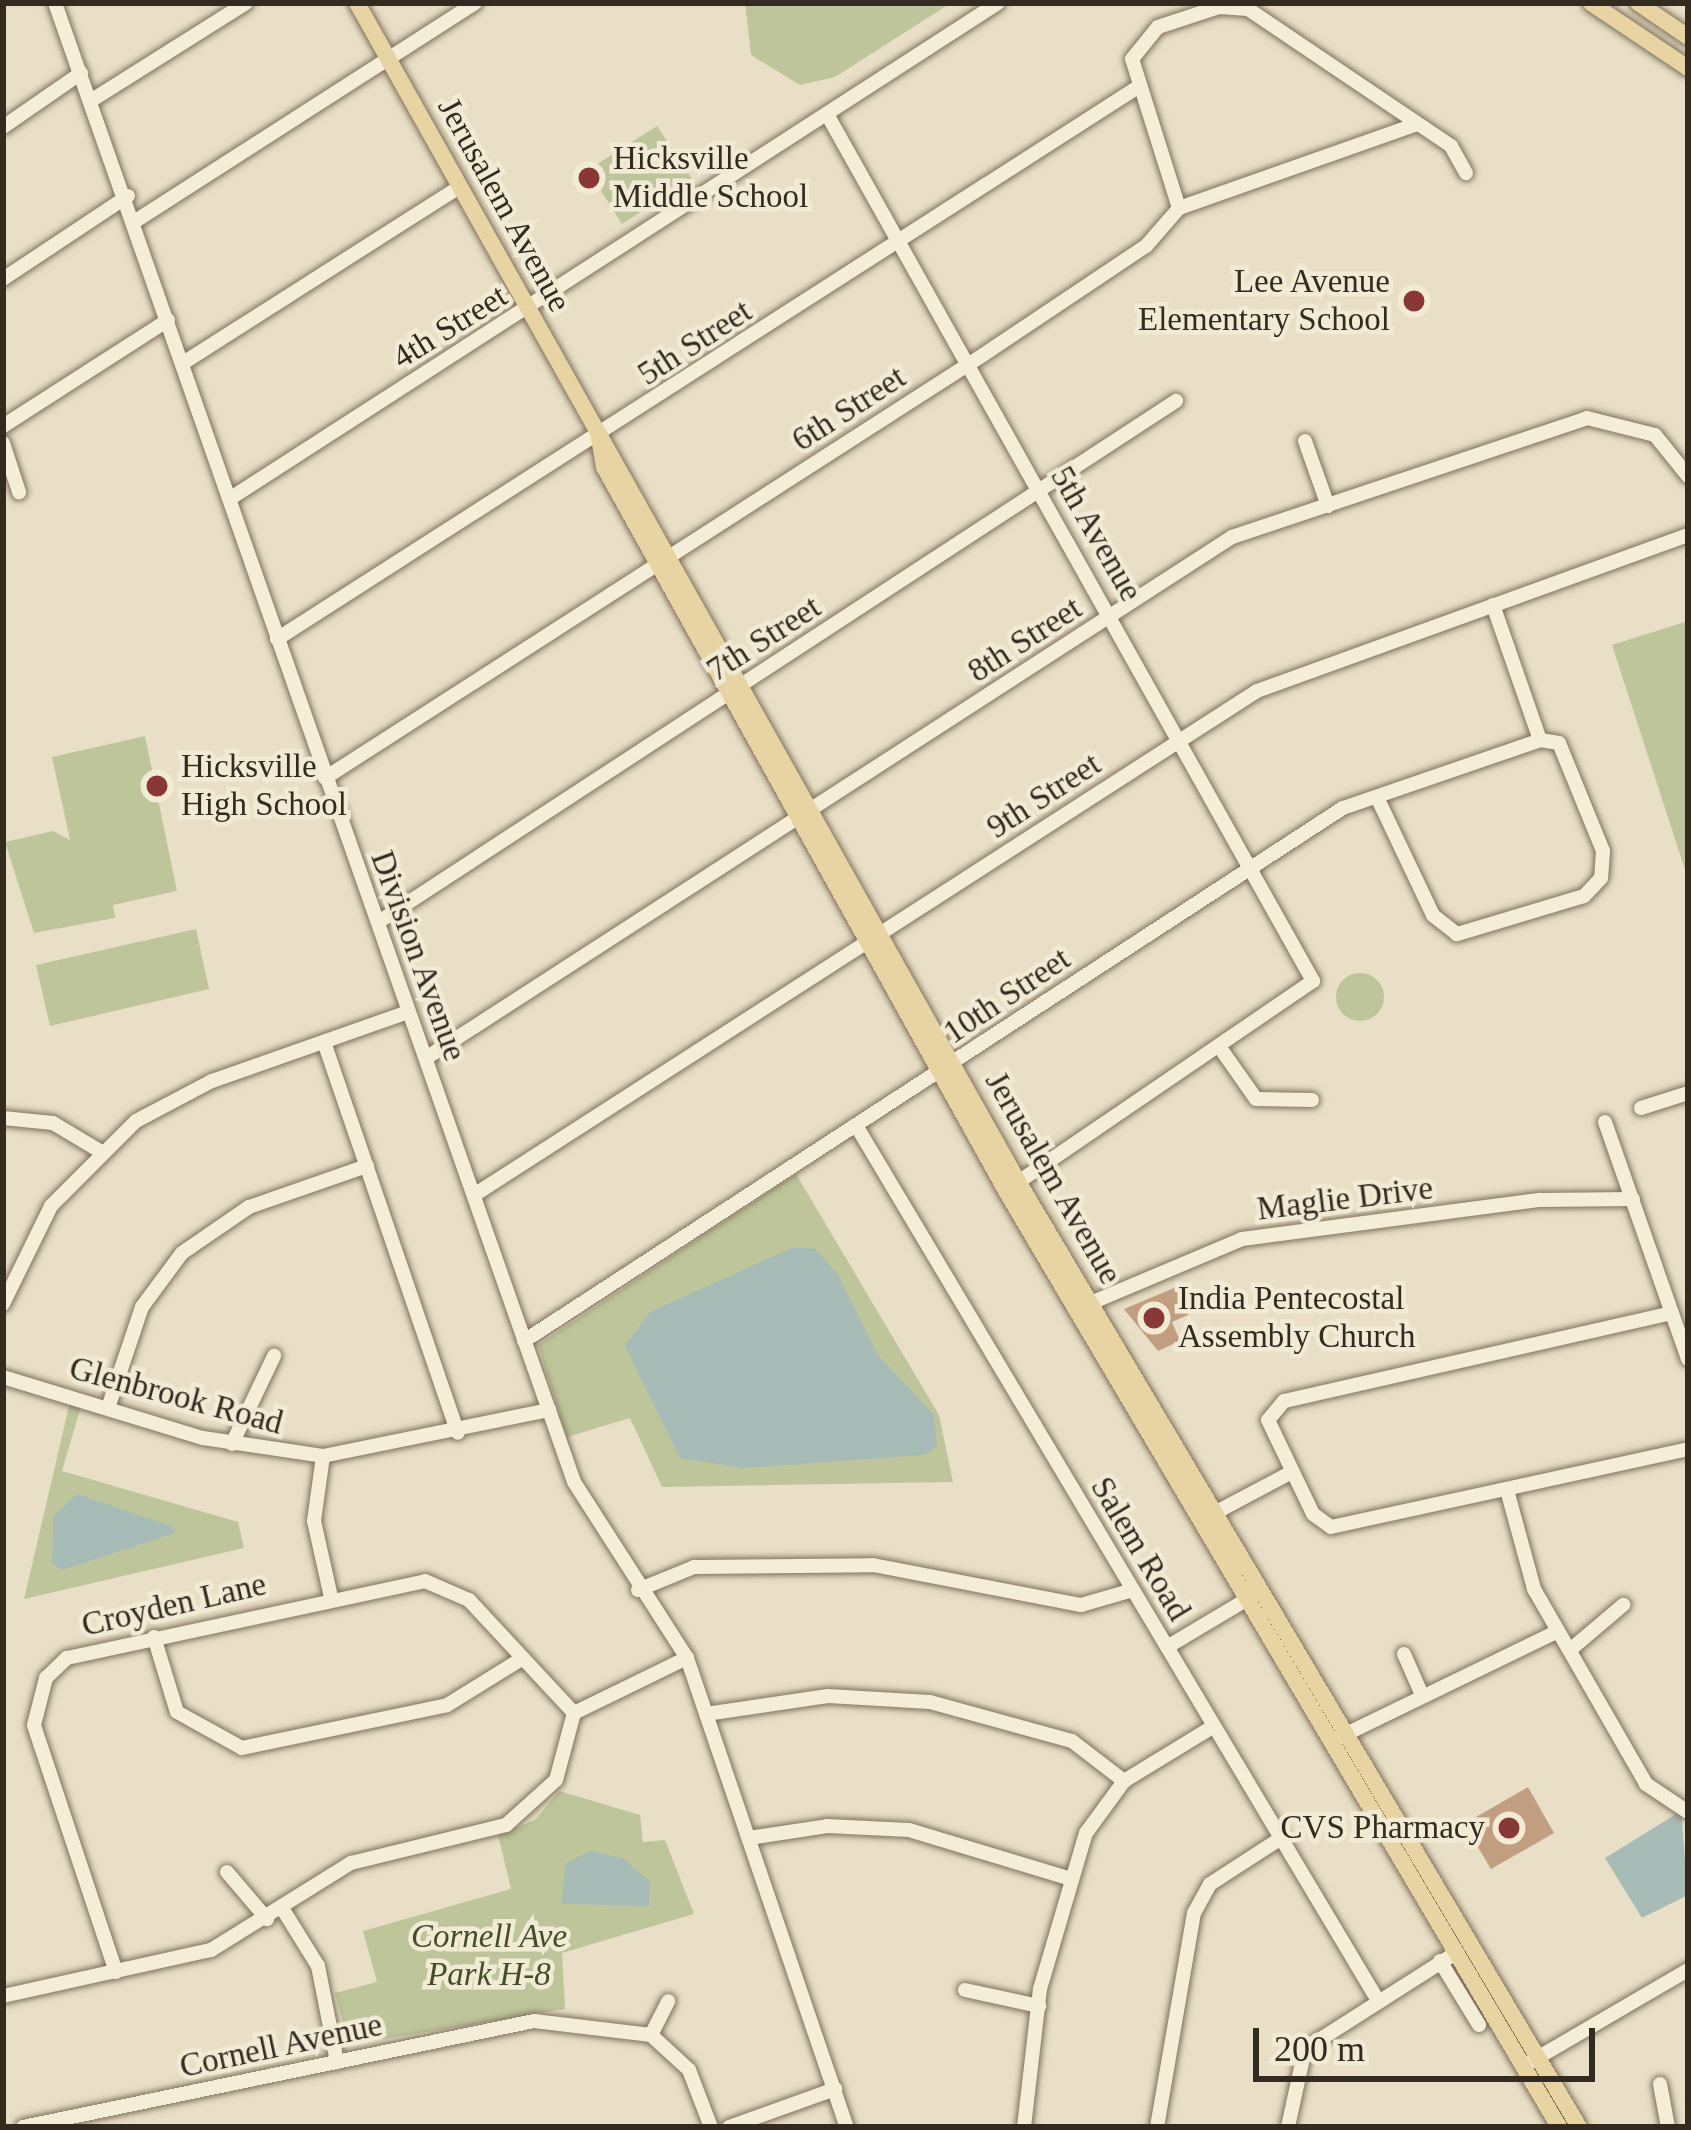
<!DOCTYPE html>
<style>
body{margin:0}
#map{position:relative;width:1691px;height:2130px;overflow:hidden;background:#e8dfc6;font-family:"Times New Roman",serif}
div>[style]{position:absolute}
[style*='--x']{left:calc(var(--x)*1px);top:calc(var(--y)*1px);width:calc(var(--w)*1px);rotate:calc(var(--a)*1deg)}
.green>*{inset:0;background:#bec59b}
.round{border-radius:50%}
.water>*{inset:0;background:#a7bcb7}
.building>*{inset:0;background:#c29e80}
.roads{filter:drop-shadow(0 0 3px #81725e) drop-shadow(0 0 3px #81725e)}
.minor>*{height:14px;margin:-7px;padding:0 7px;transform-origin:7px;border-radius:7px;background:#f4edd8}
.major>*{height:16px;margin:-8px;padding:0 8px;transform-origin:8px;border-radius:8px;background:#e7d4a2}
.dots>*{width:33px;height:33px;translate:-50% -50%;box-sizing:border-box;border:6px solid #f1ead4;border-radius:50%}
span{translate:-50% -50%;white-space:nowrap;text-align:center;line-height:1.15;-webkit-text-stroke:9px #f1ead4;paint-order:stroke}
.poi-label{font-size:33px;color:#332a20}
.left{translate:0 -50%;text-align:left}
.right{translate:-100% -50%;text-align:right}
.street-label{font-size:33px;color:#332a20}
.park-label{font-size:33px;color:#434d29;font-style:italic}
.frame{position:absolute;inset:0;border:6px solid #332a20;pointer-events:none}
.scale{position:absolute;left:1253px;top:2028px;width:342px;height:54px;box-sizing:border-box;border:6px solid #332a20;border-top:0;padding-left:15px;font-size:36px;line-height:42px;white-space:nowrap;color:#332a20;-webkit-text-stroke:9px #f1ead4;paint-order:stroke}
</style>
<div id="map">
<div class="green">
<div style="clip-path:polygon(745px 3px,951px 3px,835px 77px,800px 85px,751px 55px)"></div>
<div style="clip-path:polygon(657px 126px,692px 179px,622px 224px,588px 170px)"></div>
<div style="clip-path:polygon(1688px 621px,1688px 879px,1612px 645px)"></div>
<div style="clip-path:polygon(145px 736px,177px 891px,113px 905px,115px 918px,34px 933px,5px 842px,53px 831px,70px 840px,52px 757px)"></div>
<div style="clip-path:polygon(196px 929px,209px 989px,50px 1026px,36px 965px)"></div>
<div class="round" style="left:1336px;top:973px;width:48px;height:48px"></div>
<div style="clip-path:polygon(796px 1174px,939px 1415px,953px 1482px,662px 1487px,630px 1418px,567px 1437px,538px 1345px)"></div>
<div style="clip-path:polygon(70px 1402px,81px 1406px,62px 1471px,238px 1522px,244px 1548px,24px 1599px)"></div>
<div style="clip-path:polygon(559px 1791px,640px 1815px,643px 1842px,665px 1840px,694px 1914px,562px 1953px,565px 2009px,349px 2045px,335px 1993px,377px 1982px,363px 1931px,511px 1889px,498px 1835px,535px 1820px)"></div>
</div>
<div class="water">
<div style="clip-path:polygon(794px 1247px,816px 1249px,838px 1275px,878px 1355px,934px 1415px,937px 1446px,924px 1455px,743px 1468px,680px 1458px,625px 1346px,650px 1312px)"></div>
<div style="clip-path:polygon(77px 1494px,171px 1526px,175px 1533px,62px 1570px,52px 1563px,53px 1516px)"></div>
<div style="clip-path:polygon(1681px 1811px,1688px 1895px,1642px 1918px,1605px 1858px)"></div>
<div style="clip-path:polygon(591px 1851px,623px 1858px,650px 1882px,649px 1906px,561px 1904px,566px 1863px)"></div>
</div>
<div class="building">
<div style="clip-path:polygon(1179px 1286px,1190px 1314px,1172px 1322px,1180px 1341px,1158px 1351px,1124px 1309px)"></div>
<div style="clip-path:polygon(1528px 1787px,1554px 1833px,1491px 1869px,1464px 1824px)"></div>
</div>
<div class="roads">
<div class="minor">
<div style="--x:55;--y:3;--w:1567;--a:70.66"></div>
<div style="--x:574;--y:1482;--w:209;--a:57.3"></div>
<div style="--x:687;--y:1658;--w:496;--a:71.2"></div>
<div style="--x:92;--y:100;--w:182;--a:-32.2"></div>
<div style="--x:828;--y:116;--w:992;--a:60.72"></div>
<div style="--x:1313;--y:981;--w:367;--a:145.7"></div>
<div style="--x:3;--y:127;--w:95;--a:-34.7"></div>
<div style="--x:1179;--y:208;--w:156;--a:-107.5"></div>
<div style="--x:1132;--y:59;--w:41;--a:-50.9"></div>
<div style="--x:1158;--y:27;--w:64;--a:-18.2"></div>
<div style="--x:1219;--y:7;--w:29;--a:4"></div>
<div style="--x:1248;--y:9;--w:245;--a:34"></div>
<div style="--x:1451;--y:146;--w:31;--a:61"></div>
<div style="--x:137;--y:220;--w:402;--a:-32.7"></div>
<div style="--x:3;--y:279;--w:150;--a:-33.6"></div>
<div style="--x:183;--y:363;--w:327;--a:-32.5"></div>
<div style="--x:3;--y:426;--w:196;--a:-32.7"></div>
<div style="--x:1305;--y:441;--w:69;--a:70.5"></div>
<div style="--x:3;--y:443;--w:52;--a:71.9"></div>
<div style="--x:231;--y:498;--w:913;--a:-32.84"></div>
<div style="--x:1493;--y:605;--w:143;--a:70.8"></div>
<div style="--x:277;--y:639;--w:1023;--a:-32.66"></div>
<div style="--x:325;--y:778;--w:782;--a:-32.74"></div>
<div style="--x:983;--y:355;--w:196;--a:-33.8"></div>
<div style="--x:1146;--y:246;--w:50;--a:-49"></div>
<div style="--x:1179;--y:208;--w:252;--a:-19.4"></div>
<div style="--x:380;--y:921;--w:951;--a:-33.16"></div>
<div style="--x:324;--y:1042;--w:413;--a:71.1"></div>
<div style="--x:1223;--y:1052;--w:57;--a:54.9"></div>
<div style="--x:1256;--y:1099;--w:56;--a:1"></div>
<div style="--x:426;--y:1058;--w:960;--a:-32.88"></div>
<div style="--x:1232;--y:537;--w:374;--a:-18.5"></div>
<div style="--x:1587;--y:418;--w:70;--a:14"></div>
<div style="--x:1655;--y:435;--w:53;--a:51.2"></div>
<div style="--x:1641;--y:1108;--w:49;--a:-17.7"></div>
<div style="--x:3;--y:1118;--w:50;--a:5.7"></div>
<div style="--x:53;--y:1123;--w:55;--a:30.8"></div>
<div style="--x:1605;--y:1122;--w:251;--a:70.7"></div>
<div style="--x:857;--y:1127;--w:1015;--a:59.19"></div>
<div style="--x:474;--y:1195;--w:931;--a:-32.77"></div>
<div style="--x:1257;--y:691;--w:458;--a:-19.9"></div>
<div style="--x:3;--y:1304;--w:109;--a:-63.9"></div>
<div style="--x:51;--y:1206;--w:120;--a:-45"></div>
<div style="--x:136;--y:1121;--w:86;--a:-27.8"></div>
<div style="--x:212;--y:1081;--w:208;--a:-19.4"></div>
<div style="--x:1086;--y:1305;--w:169;--a:-22.9"></div>
<div style="--x:1242;--y:1239;--w:301;--a:-7.5"></div>
<div style="--x:1540;--y:1200;--w:93;--a:-0.6"></div>
<div style="--x:1672;--y:1313;--w:398;--a:167.2"></div>
<div style="--x:1284;--y:1401;--w:25;--a:130"></div>
<div style="--x:1268;--y:1420;--w:104;--a:64.4"></div>
<div style="--x:1313;--y:1514;--w:22;--a:36"></div>
<div style="--x:1331;--y:1527;--w:365;--a:-12.3"></div>
<div style="--x:524;--y:1341;--w:977;--a:-33.06"></div>
<div style="--x:1343;--y:808;--w:208;--a:-19"></div>
<div style="--x:1540;--y:740;--w:19;--a:9"></div>
<div style="--x:1559;--y:743;--w:117;--a:67.8"></div>
<div style="--x:1603;--y:851;--w:27;--a:94"></div>
<div style="--x:1601;--y:878;--w:25;--a:133"></div>
<div style="--x:1584;--y:896;--w:133;--a:163.3"></div>
<div style="--x:1457;--y:934;--w:31;--a:-142"></div>
<div style="--x:1433;--y:915;--w:131;--a:-115.4"></div>
<div style="--x:3;--y:1377;--w:209;--a:17"></div>
<div style="--x:203;--y:1438;--w:121;--a:8.5"></div>
<div style="--x:323;--y:1456;--w:231;--a:-11.5"></div>
<div style="--x:108;--y:1408;--w:107;--a:-71.4"></div>
<div style="--x:142;--y:1307;--w:67;--a:-53.5"></div>
<div style="--x:182;--y:1253;--w:81;--a:-34.5"></div>
<div style="--x:249;--y:1207;--w:125;--a:-19.2"></div>
<div style="--x:232;--y:1444;--w:98;--a:-64.5"></div>
<div style="--x:323;--y:1456;--w:66;--a:97.9"></div>
<div style="--x:314;--y:1521;--w:78;--a:77.4"></div>
<div style="--x:1507;--y:1490;--w:103;--a:74.7"></div>
<div style="--x:1534;--y:1589;--w:225;--a:60.1"></div>
<div style="--x:1646;--y:1784;--w:50;--a:33.7"></div>
<div style="--x:1209;--y:1516;--w:92;--a:-28"></div>
<div style="--x:638;--y:1590;--w:61;--a:-22.3"></div>
<div style="--x:694;--y:1567;--w:179;--a:-0.6"></div>
<div style="--x:873;--y:1565;--w:212;--a:10.9"></div>
<div style="--x:1081;--y:1605;--w:54;--a:-16.1"></div>
<div style="--x:154;--y:1637;--w:78;--a:73"></div>
<div style="--x:177;--y:1712;--w:74;--a:29"></div>
<div style="--x:242;--y:1748;--w:209;--a:-11.8"></div>
<div style="--x:447;--y:1705;--w:89;--a:-31.7"></div>
<div style="--x:1167;--y:1647;--w:104;--a:-30.8"></div>
<div style="--x:1570;--y:1650;--w:70;--a:-40.3"></div>
<div style="--x:1404;--y:1654;--w:45;--a:66.3"></div>
<div style="--x:706;--y:1714;--w:123;--a:-8.4"></div>
<div style="--x:828;--y:1696;--w:102;--a:3.4"></div>
<div style="--x:930;--y:1702;--w:147;--a:15.4"></div>
<div style="--x:1072;--y:1741;--w:66;--a:37.6"></div>
<div style="--x:1340;--y:1737;--w:242;--a:-25.9"></div>
<div style="--x:749;--y:1838;--w:79;--a:-8.7"></div>
<div style="--x:827;--y:1826;--w:82;--a:2.8"></div>
<div style="--x:909;--y:1830;--w:166;--a:16.8"></div>
<div style="--x:227;--y:1872;--w:62;--a:49.6"></div>
<div style="--x:282;--y:1908;--w:68;--a:58.2"></div>
<div style="--x:318;--y:1966;--w:98;--a:78.8"></div>
<div style="--x:1440;--y:1961;--w:75;--a:58.6"></div>
<div style="--x:116;--y:1972;--w:260;--a:-108.4"></div>
<div style="--x:34;--y:1725;--w:49;--a:-75.7"></div>
<div style="--x:46;--y:1678;--w:29;--a:-44"></div>
<div style="--x:67;--y:1658;--w:366;--a:-12.1"></div>
<div style="--x:425;--y:1581;--w:48;--a:23.4"></div>
<div style="--x:469;--y:1600;--w:154;--a:47.1"></div>
<div style="--x:965;--y:1990;--w:76;--a:12.2"></div>
<div style="--x:3;--y:1996;--w:213;--a:-12.5"></div>
<div style="--x:211;--y:1950;--w:165;--a:-31.9"></div>
<div style="--x:351;--y:1863;--w:160;--a:-13.8"></div>
<div style="--x:506;--y:1825;--w:67;--a:-42"></div>
<div style="--x:556;--y:1780;--w:69;--a:-75"></div>
<div style="--x:574;--y:1713;--w:126;--a:-26"></div>
<div style="--x:651;--y:2035;--w:38;--a:-63"></div>
<div style="--x:1532;--y:2061;--w:181;--a:-30.3"></div>
<div style="--x:1660;--y:2084;--w:44;--a:79.5"></div>
<div style="--x:23;--y:2127;--w:522;--a:-11.72"></div>
<div style="--x:534;--y:2021;--w:118;--a:6.8"></div>
<div style="--x:651;--y:2035;--w:52;--a:42.6"></div>
<div style="--x:689;--y:2070;--w:61;--a:68.9"></div>
<div style="--x:729;--y:2127;--w:113;--a:-19.7"></div>
<div style="--x:1024;--y:2127;--w:139;--a:-83.4"></div>
<div style="--x:1040;--y:1989;--w:163;--a:-73.6"></div>
<div style="--x:1086;--y:1833;--w:64;--a:-53.8"></div>
<div style="--x:1124;--y:1781;--w:105;--a:-31.4"></div>
<div style="--x:1157;--y:2127;--w:217;--a:-80.2"></div>
<div style="--x:1194;--y:1913;--w:33;--a:-61"></div>
<div style="--x:1210;--y:1884;--w:85;--a:-32.9"></div>
<div style="--x:1288;--y:2127;--w:80;--a:-77.7"></div>
<div style="--x:1305;--y:2049;--w:177;--a:-32.5"></div>
</div>
<div class="major">
<div style="--x:357;--y:3;--w:1353;--a:60.71"></div>
<div style="--x:1019;--y:1183;--w:1098;--a:59.32"></div>
<div style="--x:1591;--y:3;--w:117;--a:33.8"></div>
<div style="--x:1638;--y:3;--w:60;--a:34.2"></div>
<div style="--x:599;--y:438;--w:29;--a:80"></div>
<div style="--x:604;--y:467;--w:828;--a:60.96"></div>
<div style="--x:1006;--y:1191;--w:1087;--a:59.42"></div>
</div>
</div>
<div class="dots">
<div style="left:589px;top:178px;background:#893836"></div>
<div style="left:1414px;top:301px;background:#893836"></div>
<div style="left:157px;top:786px;background:#893836"></div>
<div style="left:1154px;top:1318px;background:#893836"></div>
<div style="left:1509px;top:1828px;background:#893836"></div>
</div>
<div class="poi-label">
<span class="left" style="left:613px;top:178px">Hicksville<br>Middle School</span>
<span class="right" style="left:1390px;top:301px">Lee Avenue<br>Elementary School</span>
<span class="left" style="left:181px;top:786px">Hicksville<br>High School</span>
<span class="left" style="left:1178px;top:1318px">India Pentecostal<br>Assembly Church</span>
<span class="right" style="left:1485px;top:1828px">CVS Pharmacy</span>
</div>
<div class="street-label">
<span style="left:504px;top:205px;rotate:61deg">Jerusalem Avenue</span>
<span style="left:450px;top:327px;rotate:-32deg">4th Street</span>
<span style="left:695px;top:343px;rotate:-33deg">5th Street</span>
<span style="left:849px;top:409px;rotate:-33deg">6th Street</span>
<span style="left:1096px;top:534px;rotate:60deg">5th Avenue</span>
<span style="left:764px;top:639px;rotate:-33deg">7th Street</span>
<span style="left:1025px;top:640px;rotate:-33deg">8th Street</span>
<span style="left:1044px;top:796px;rotate:-33deg">9th Street</span>
<span style="left:418px;top:956px;rotate:70deg">Division Avenue</span>
<span style="left:1007px;top:996px;rotate:-34deg">10th Street</span>
<span style="left:1053px;top:1178px;rotate:60deg">Jerusalem Avenue</span>
<span style="left:1345px;top:1199px;rotate:-7deg">Maglie Drive</span>
<span style="left:176px;top:1396px;rotate:15deg">Glenbrook Road</span>
<span style="left:1140px;top:1549px;rotate:59deg">Salem Road</span>
<span style="left:174px;top:1605px;rotate:-13deg">Croyden Lane</span>
<span style="left:281px;top:2046px;rotate:-12deg">Cornell Avenue</span>
</div>
<div class="park-label">
<span style="left:489px;top:1956px">Cornell Ave<br>Park H-8</span>
</div>
<div class="frame"></div>
<div class="scale">200 m</div>
</div>
